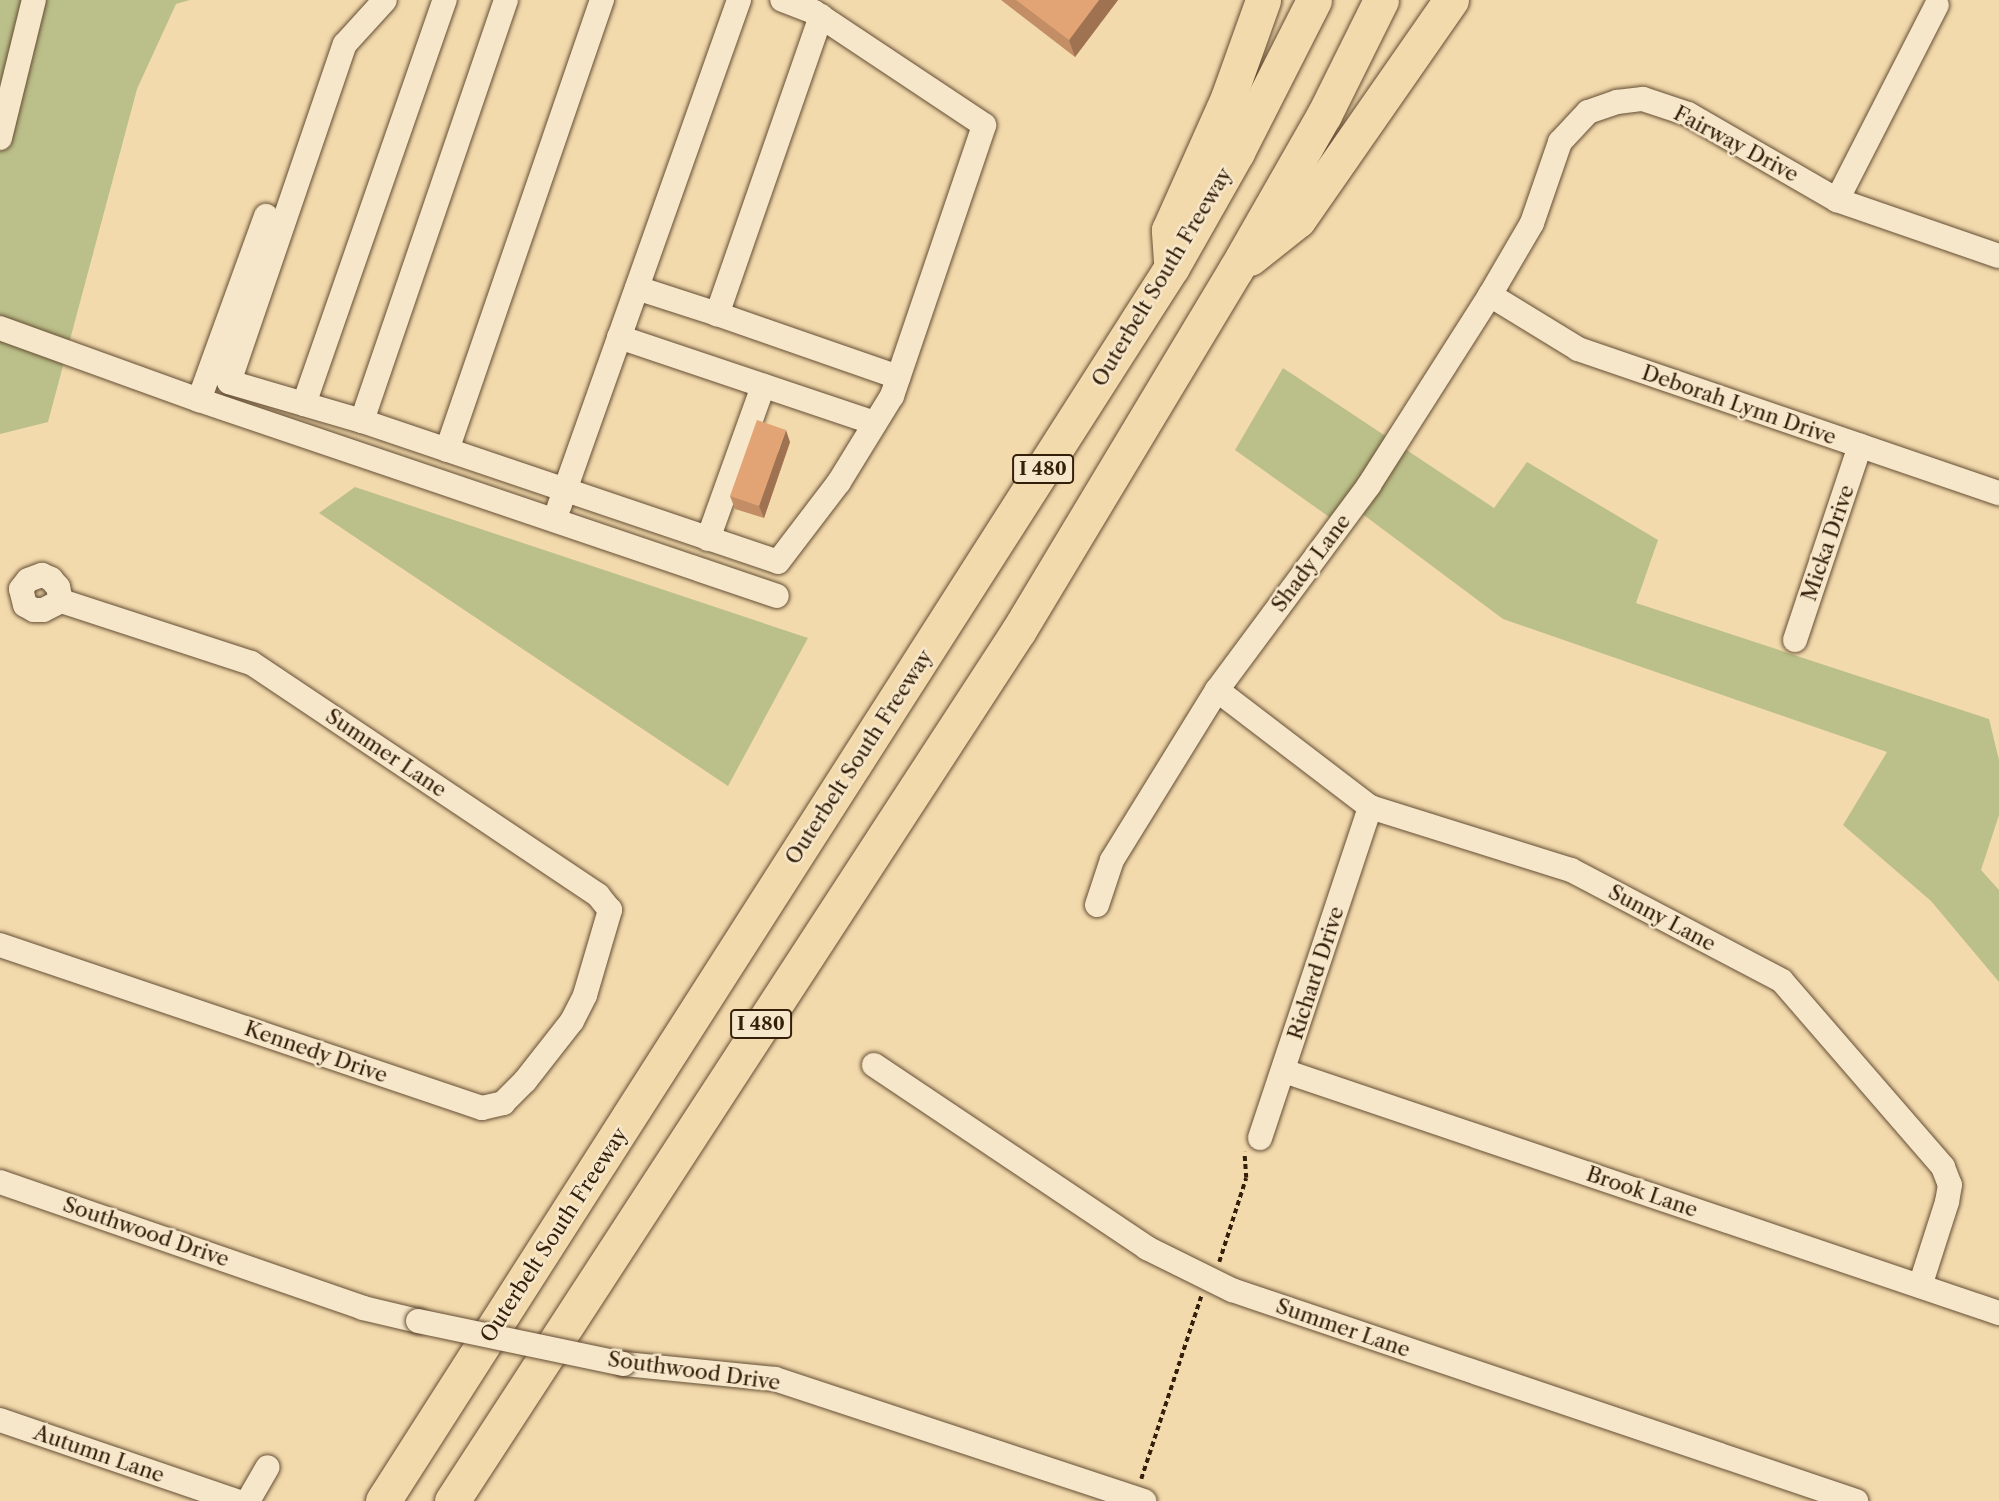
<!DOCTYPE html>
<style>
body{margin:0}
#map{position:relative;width:1999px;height:1501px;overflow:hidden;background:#f3daad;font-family:"Libre Caslon Text",serif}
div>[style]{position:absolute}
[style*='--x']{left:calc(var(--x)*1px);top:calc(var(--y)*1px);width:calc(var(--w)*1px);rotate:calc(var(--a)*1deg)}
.green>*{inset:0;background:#bbbf89}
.path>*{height:3.5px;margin-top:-1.75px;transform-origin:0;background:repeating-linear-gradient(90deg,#341f0b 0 5px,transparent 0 8.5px)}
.roads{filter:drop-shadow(0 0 2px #644e34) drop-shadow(0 0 2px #644e34)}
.minor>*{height:24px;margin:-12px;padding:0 12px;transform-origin:12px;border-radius:12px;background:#f7e7ca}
.highway>*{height:35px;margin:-17.5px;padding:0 17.5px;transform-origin:17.5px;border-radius:17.5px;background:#f3daad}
.bridges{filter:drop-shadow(0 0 2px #644e34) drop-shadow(0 0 2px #644e34)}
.minor-bridge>*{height:24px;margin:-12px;padding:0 12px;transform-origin:12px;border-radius:12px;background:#f7e7ca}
.wall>*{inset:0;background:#c38d65}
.shaded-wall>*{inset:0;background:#9f7352}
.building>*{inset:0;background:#e3a475}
span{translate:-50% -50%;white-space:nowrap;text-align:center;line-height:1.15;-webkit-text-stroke:5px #f7e7ca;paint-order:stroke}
.shield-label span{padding:2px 5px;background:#f7e7ca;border:2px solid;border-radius:5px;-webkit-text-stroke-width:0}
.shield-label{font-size:19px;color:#341f0b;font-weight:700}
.street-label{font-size:21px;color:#341f0b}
</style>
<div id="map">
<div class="green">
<div style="clip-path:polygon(0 0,190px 0,176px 4px,137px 89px,48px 422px,0 434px)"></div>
<div style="clip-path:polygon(1283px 368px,1494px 508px,1527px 462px,1658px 540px,1636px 603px,1989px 719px,1999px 760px,1999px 815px,1981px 870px,1999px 890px,1999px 982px,1931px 901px,1843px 825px,1887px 752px,1503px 619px,1345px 501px,1332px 519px,1235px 450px)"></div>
<div style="clip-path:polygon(355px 487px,808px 638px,728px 786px,319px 513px)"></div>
</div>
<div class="path">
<div style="--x:1219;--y:1262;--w:88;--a:-72.2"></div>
<div style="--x:1246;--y:1178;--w:26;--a:-94"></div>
<div style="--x:1141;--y:1479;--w:192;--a:-71.8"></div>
</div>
<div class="roads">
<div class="minor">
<div style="--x:506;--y:0;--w:445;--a:108.9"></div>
<div style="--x:362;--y:421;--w:439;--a:18.7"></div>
<div style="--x:778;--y:562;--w:101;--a:-52.7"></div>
<div style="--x:839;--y:482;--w:101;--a:-58.4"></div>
<div style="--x:892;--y:396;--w:286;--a:-71.2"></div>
<div style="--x:984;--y:125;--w:204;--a:-146.4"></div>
<div style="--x:814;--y:12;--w:34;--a:-159"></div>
<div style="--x:821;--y:16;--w:316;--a:109.2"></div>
<div style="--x:717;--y:314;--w:192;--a:19.2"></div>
<div style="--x:0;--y:138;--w:142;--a:-76.2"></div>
<div style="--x:1837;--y:200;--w:219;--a:-62.9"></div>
<div style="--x:637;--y:288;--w:84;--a:18"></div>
<div style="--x:1490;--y:295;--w:103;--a:31.5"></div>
<div style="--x:1578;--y:349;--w:445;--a:18.9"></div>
<div style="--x:0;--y:328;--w:212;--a:19.9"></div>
<div style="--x:199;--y:400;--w:196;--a:-70"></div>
<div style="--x:619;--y:337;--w:270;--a:18.6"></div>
<div style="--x:199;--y:400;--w:610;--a:18.73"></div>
<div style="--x:304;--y:404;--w:78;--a:-163.7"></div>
<div style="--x:229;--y:382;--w:357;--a:-71.1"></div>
<div style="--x:345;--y:44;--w:59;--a:-47.7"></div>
<div style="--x:362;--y:421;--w:60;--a:-163.7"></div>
<div style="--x:304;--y:404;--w:428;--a:-70.8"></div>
<div style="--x:447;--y:450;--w:476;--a:-71"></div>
<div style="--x:559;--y:507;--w:538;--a:-70.45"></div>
<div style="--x:708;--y:539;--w:163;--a:-70.2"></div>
<div style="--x:1795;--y:640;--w:205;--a:-71.5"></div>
<div style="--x:1217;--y:690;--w:193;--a:37.4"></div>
<div style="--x:1370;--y:807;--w:211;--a:17.4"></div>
<div style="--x:1571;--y:870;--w:238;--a:27.7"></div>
<div style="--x:1782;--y:981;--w:246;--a:49.1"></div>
<div style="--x:1943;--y:1167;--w:19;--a:69"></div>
<div style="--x:1950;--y:1185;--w:17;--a:100"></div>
<div style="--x:1947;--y:1202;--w:88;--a:107.8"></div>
<div style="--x:1097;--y:905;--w:47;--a:-71.6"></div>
<div style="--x:1112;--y:860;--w:200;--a:-58.3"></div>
<div style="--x:1217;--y:690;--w:255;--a:-53.4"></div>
<div style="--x:1369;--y:485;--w:225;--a:-57.5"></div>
<div style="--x:1490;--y:295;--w:83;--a:-59.7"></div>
<div style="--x:1532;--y:223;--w:86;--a:-70.9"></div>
<div style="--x:1560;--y:142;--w:41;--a:-47"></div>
<div style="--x:1588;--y:112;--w:31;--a:-19"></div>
<div style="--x:1617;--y:102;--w:26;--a:-7"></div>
<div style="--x:1643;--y:99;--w:47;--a:18.4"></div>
<div style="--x:1688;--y:114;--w:172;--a:30"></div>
<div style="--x:1837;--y:200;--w:171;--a:19.1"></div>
<div style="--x:0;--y:945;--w:509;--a:18.68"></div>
<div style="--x:482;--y:1108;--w:22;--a:-13"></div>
<div style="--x:503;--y:1103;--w:31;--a:-45"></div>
<div style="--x:525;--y:1081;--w:76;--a:-51.9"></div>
<div style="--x:572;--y:1021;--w:29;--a:-63"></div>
<div style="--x:585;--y:995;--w:89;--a:-73.6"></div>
<div style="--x:610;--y:910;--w:19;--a:-129"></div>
<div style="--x:598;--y:895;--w:417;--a:-146.2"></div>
<div style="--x:251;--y:663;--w:200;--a:-161.9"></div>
<div style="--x:61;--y:601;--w:20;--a:153"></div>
<div style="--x:43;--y:610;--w:9;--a:180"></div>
<div style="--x:34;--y:610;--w:10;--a:-151"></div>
<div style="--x:25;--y:605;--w:16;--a:-104"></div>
<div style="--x:21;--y:589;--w:11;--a:-52"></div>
<div style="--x:28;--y:580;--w:15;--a:-20"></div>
<div style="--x:42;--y:575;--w:10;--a:24"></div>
<div style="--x:51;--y:579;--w:11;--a:49"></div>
<div style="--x:58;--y:587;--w:14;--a:78"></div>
<div style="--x:874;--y:1065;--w:329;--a:33.8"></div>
<div style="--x:1147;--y:1248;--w:95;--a:26.3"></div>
<div style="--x:1232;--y:1290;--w:659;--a:18.68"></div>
<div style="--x:1284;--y:1071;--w:755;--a:18.7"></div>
<div style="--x:1260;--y:1138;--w:349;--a:-71.6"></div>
<div style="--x:0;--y:1182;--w:384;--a:19.1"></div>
<div style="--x:363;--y:1308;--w:57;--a:13.3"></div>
<div style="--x:624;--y:1364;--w:152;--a:5.7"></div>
<div style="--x:775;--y:1379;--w:389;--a:18.3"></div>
<div style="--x:0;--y:1420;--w:250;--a:18.9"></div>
<div style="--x:248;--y:1501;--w:39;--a:-60"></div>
</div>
<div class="highway">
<div style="--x:1250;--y:258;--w:61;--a:-38.4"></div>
<div style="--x:1298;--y:220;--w:268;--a:-55.2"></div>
<div style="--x:1171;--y:261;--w:31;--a:-94"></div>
<div style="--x:1169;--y:230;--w:145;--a:-65.9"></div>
<div style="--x:1228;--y:98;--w:104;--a:-70.3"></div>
<div style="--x:383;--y:1501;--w:1465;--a:-57.41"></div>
<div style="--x:1172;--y:267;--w:132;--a:-60.5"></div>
<div style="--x:1237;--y:152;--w:170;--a:-63.1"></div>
<div style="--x:452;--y:1501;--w:1039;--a:-56.94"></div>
<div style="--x:1019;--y:630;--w:421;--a:-59"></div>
<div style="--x:1236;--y:269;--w:177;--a:-60.3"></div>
<div style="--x:1324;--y:115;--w:128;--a:-63.6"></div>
</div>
</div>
<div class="bridges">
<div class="minor-bridge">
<div style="--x:418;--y:1321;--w:210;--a:11.8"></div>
</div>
</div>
<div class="wall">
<div style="clip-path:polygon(1001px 0,1118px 0,1075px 57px)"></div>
<div style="clip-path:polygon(790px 442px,764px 518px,735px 509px,730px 496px)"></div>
</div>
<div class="shaded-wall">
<div style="clip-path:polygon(1099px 0,1118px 0,1075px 57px,1069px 40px)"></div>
<div style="clip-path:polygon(786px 430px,790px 442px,764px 518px,759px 506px)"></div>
</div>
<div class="building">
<div style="clip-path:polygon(1016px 0,1099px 0,1069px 40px)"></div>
<div style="clip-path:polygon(757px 420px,786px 430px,759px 506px,730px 496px)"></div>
</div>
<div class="shield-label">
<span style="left:1043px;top:469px">I 480</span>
<span style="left:761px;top:1024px">I 480</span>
</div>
<div class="street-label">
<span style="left:1736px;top:144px;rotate:28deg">Fairway Drive</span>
<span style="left:1162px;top:277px;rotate:-59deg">Outerbelt South Freeway</span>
<span style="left:1739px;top:405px;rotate:19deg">Deborah Lynn Drive</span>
<span style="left:1828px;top:543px;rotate:-71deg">Micka Drive</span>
<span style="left:1311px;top:563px;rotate:-53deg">Shady Lane</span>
<span style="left:386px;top:753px;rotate:34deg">Summer Lane</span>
<span style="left:859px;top:757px;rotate:-57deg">Outerbelt South Freeway</span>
<span style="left:1662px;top:918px;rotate:28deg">Sunny Lane</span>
<span style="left:1316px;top:973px;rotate:-72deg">Richard Drive</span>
<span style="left:316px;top:1052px;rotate:19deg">Kennedy Drive</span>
<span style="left:1642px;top:1192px;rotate:19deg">Brook Lane</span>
<span style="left:146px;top:1232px;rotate:19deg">Southwood Drive</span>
<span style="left:554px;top:1235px;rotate:-57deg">Outerbelt South Freeway</span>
<span style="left:1343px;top:1328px;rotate:19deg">Summer Lane</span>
<span style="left:694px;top:1371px;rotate:8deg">Southwood Drive</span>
<span style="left:99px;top:1454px;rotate:19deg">Autumn Lane</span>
</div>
</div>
